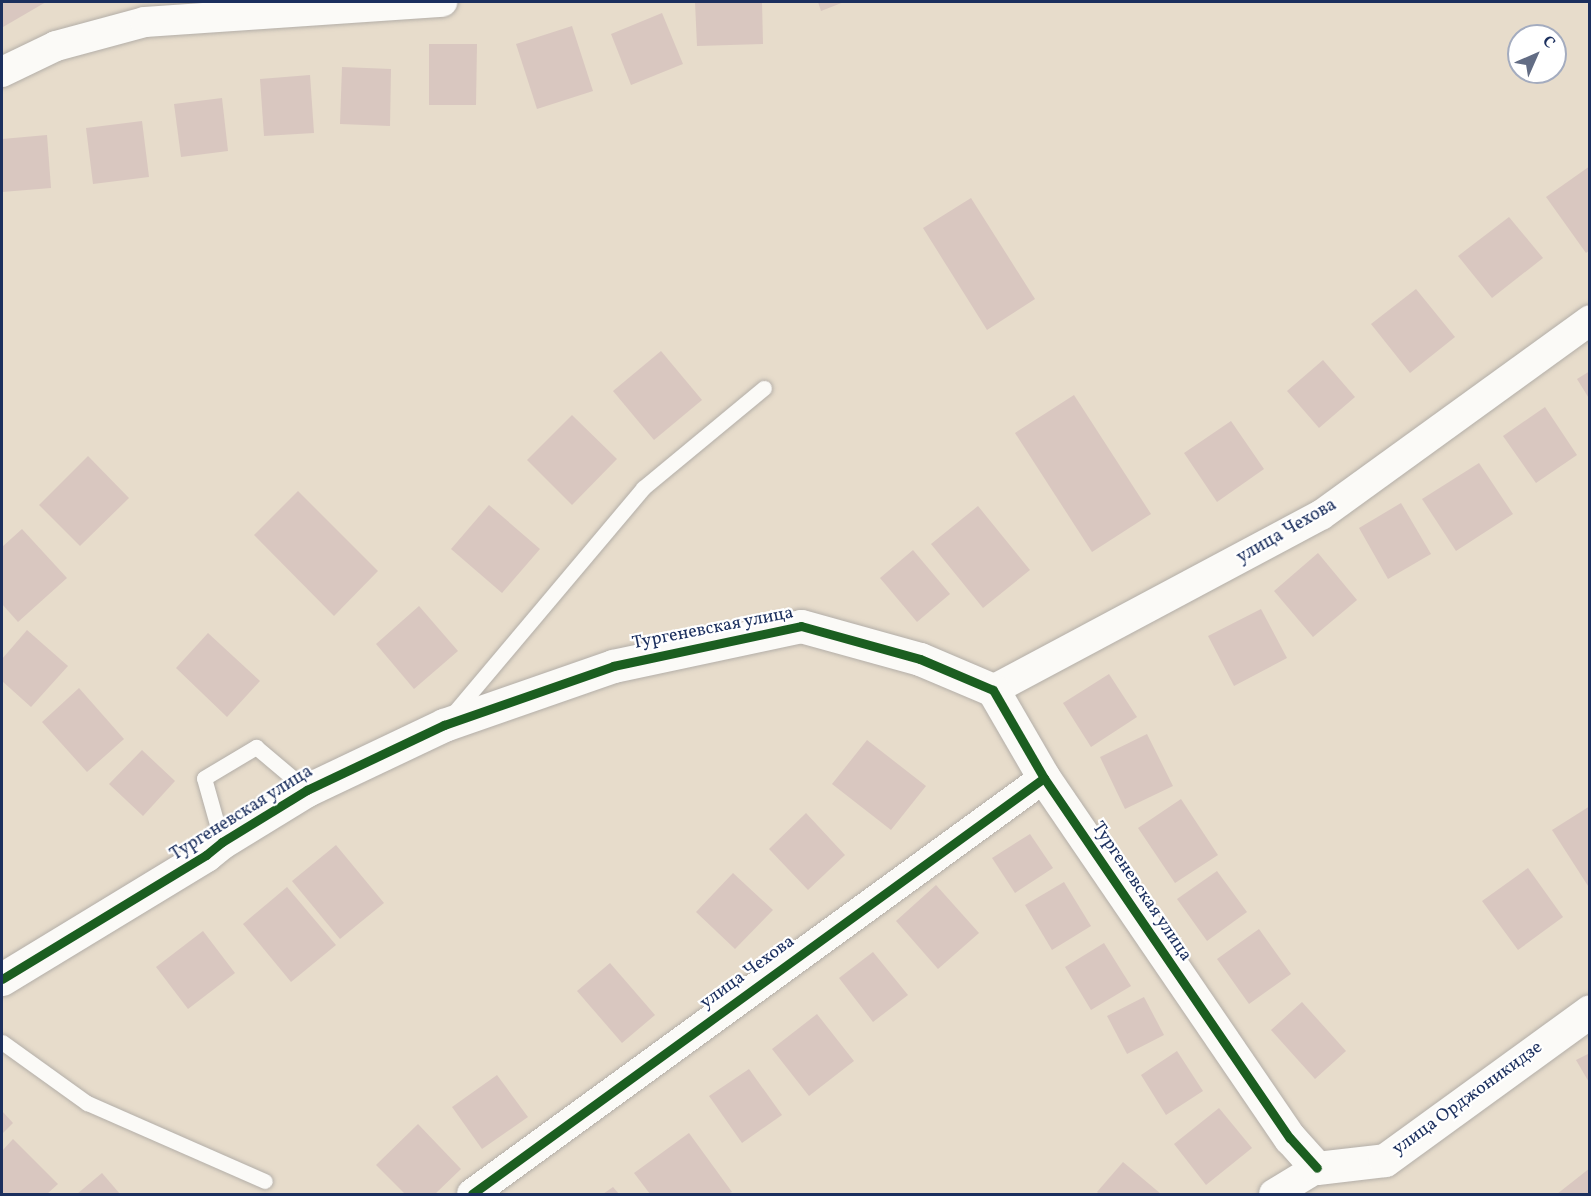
<!DOCTYPE html>
<meta charset="utf-8">
<style>
body{margin:0}
#map{position:relative;width:1591px;height:1196px;overflow:hidden;background:#e7dccb;font-family:Vollkorn,serif}
div>[style]{position:absolute}
[style*='--x']{left:calc(var(--x)*1px);top:calc(var(--y)*1px);width:calc(var(--w)*1px);rotate:calc(var(--a)*1deg)}
.building>*{inset:0;background:#d9c7c0}
.roads{filter:drop-shadow(0 0 2px #b3aea8) drop-shadow(0 0 2px #b3aea8)}
.service>*{height:15px;margin:-7.5px;padding:0 7.5px;transform-origin:7.5px;border-radius:7.5px;background:#fbfaf7}
.minor>*{height:30px;margin:-15px;padding:0 15px;transform-origin:15px;border-radius:15px;background:#fbfaf7}
.tertiary>*{height:33px;margin:-16.5px;padding:0 16.5px;transform-origin:16.5px;border-radius:16.5px;background:#fbfaf7}
.cycleway>*{height:9px;margin:-4.5px;padding:0 4.5px;transform-origin:4.5px;border-radius:4.5px;background:#1b5e20}
span{translate:-50% -50%;white-space:nowrap;text-align:center;line-height:1.15;-webkit-text-stroke:4.5px #fff;paint-order:stroke}
.street-label{font-size:18px;color:#1b2f5e}
.frame{position:absolute;inset:0;border:3px solid #1b2f5e;pointer-events:none}
.north{position:absolute;left:1507px;top:24px;width:60px;height:60px;box-sizing:border-box;background:#fff;border:2px solid #a4acbf;border-radius:50%;rotate:45deg;font-size:16px;font-weight:700;line-height:24px;text-align:center;color:#1b2f5e}
.north::after{content:'';display:block;margin:auto;width:21px;height:27px;background:#626c84;clip-path:polygon(50% 0,100% 100%,50% 72%,0 100%)}
</style>
<div id="map">
<div class="building">
<div style="clip-path:polygon(2px 2px,46px 2px,3px 27px)"></div>
<div style="clip-path:polygon(695px 2px,762px 2px,763px 44px,697px 46px)"></div>
<div style="clip-path:polygon(818px 2px,844px 2px,821px 11px)"></div>
<div style="clip-path:polygon(662px 13px,683px 64px,631px 85px,611px 34px)"></div>
<div style="clip-path:polygon(572px 26px,593px 91px,537px 109px,516px 44px)"></div>
<div style="clip-path:polygon(429px 44px,477px 44px,476px 105px,429px 105px)"></div>
<div style="clip-path:polygon(342px 67px,391px 69px,390px 126px,340px 124px)"></div>
<div style="clip-path:polygon(310px 75px,314px 133px,264px 136px,260px 79px)"></div>
<div style="clip-path:polygon(222px 98px,228px 151px,181px 157px,174px 104px)"></div>
<div style="clip-path:polygon(142px 121px,149px 177px,93px 184px,86px 128px)"></div>
<div style="clip-path:polygon(47px 135px,51px 188px,2px 192px,2px 139px)"></div>
<div style="clip-path:polygon(1590px 166px,1590px 250px,1586px 253px,1546px 197px)"></div>
<div style="clip-path:polygon(971px 198px,1035px 299px,987px 330px,923px 228px)"></div>
<div style="clip-path:polygon(1509px 217px,1543px 258px,1492px 298px,1458px 256px)"></div>
<div style="clip-path:polygon(1416px 289px,1455px 337px,1410px 373px,1371px 324px)"></div>
<div style="clip-path:polygon(661px 351px,702px 400px,654px 440px,613px 391px)"></div>
<div style="clip-path:polygon(1323px 360px,1355px 397px,1319px 428px,1287px 391px)"></div>
<div style="clip-path:polygon(1590px 371px,1590px 400px,1577px 379px)"></div>
<div style="clip-path:polygon(1074px 395px,1151px 514px,1092px 552px,1015px 433px)"></div>
<div style="clip-path:polygon(1545px 407px,1577px 455px,1536px 483px,1503px 436px)"></div>
<div style="clip-path:polygon(572px 415px,617px 459px,572px 505px,527px 460px)"></div>
<div style="clip-path:polygon(1231px 421px,1264px 469px,1217px 502px,1184px 453px)"></div>
<div style="clip-path:polygon(88px 456px,129px 498px,80px 546px,39px 505px)"></div>
<div style="clip-path:polygon(1479px 463px,1513px 514px,1456px 551px,1422px 499px)"></div>
<div style="clip-path:polygon(298px 491px,378px 571px,334px 616px,254px 535px)"></div>
<div style="clip-path:polygon(1401px 503px,1431px 554px,1388px 579px,1359px 528px)"></div>
<div style="clip-path:polygon(489px 505px,540px 549px,502px 593px,451px 549px)"></div>
<div style="clip-path:polygon(978px 506px,1030px 570px,983px 608px,931px 544px)"></div>
<div style="clip-path:polygon(22px 529px,67px 578px,18px 622px,2px 604px,2px 547px)"></div>
<div style="clip-path:polygon(913px 550px,950px 594px,917px 622px,880px 578px)"></div>
<div style="clip-path:polygon(1318px 553px,1357px 600px,1313px 637px,1274px 591px)"></div>
<div style="clip-path:polygon(419px 606px,458px 651px,414px 689px,376px 644px)"></div>
<div style="clip-path:polygon(1261px 609px,1287px 658px,1234px 686px,1208px 636px)"></div>
<div style="clip-path:polygon(27px 630px,68px 666px,31px 707px,2px 681px,2px 659px)"></div>
<div style="clip-path:polygon(208px 633px,260px 681px,227px 717px,176px 668px)"></div>
<div style="clip-path:polygon(1109px 674px,1137px 717px,1091px 747px,1063px 703px)"></div>
<div style="clip-path:polygon(79px 688px,124px 739px,87px 772px,42px 722px)"></div>
<div style="clip-path:polygon(1147px 734px,1173px 786px,1125px 809px,1100px 757px)"></div>
<div style="clip-path:polygon(867px 740px,926px 786px,891px 830px,832px 784px)"></div>
<div style="clip-path:polygon(142px 750px,175px 781px,143px 816px,109px 784px)"></div>
<div style="clip-path:polygon(1181px 799px,1218px 855px,1175px 883px,1138px 828px)"></div>
<div style="clip-path:polygon(1590px 806px,1590px 889px,1552px 830px)"></div>
<div style="clip-path:polygon(806px 813px,845px 855px,808px 890px,769px 849px)"></div>
<div style="clip-path:polygon(1030px 834px,1053px 868px,1015px 893px,992px 858px)"></div>
<div style="clip-path:polygon(336px 845px,384px 903px,340px 939px,292px 881px)"></div>
<div style="clip-path:polygon(1528px 868px,1563px 917px,1518px 950px,1482px 901px)"></div>
<div style="clip-path:polygon(1217px 871px,1247px 912px,1207px 941px,1177px 899px)"></div>
<div style="clip-path:polygon(733px 873px,773px 910px,735px 949px,696px 912px)"></div>
<div style="clip-path:polygon(1064px 882px,1091px 926px,1052px 950px,1025px 905px)"></div>
<div style="clip-path:polygon(936px 885px,979px 933px,938px 969px,896px 921px)"></div>
<div style="clip-path:polygon(287px 887px,336px 945px,291px 982px,243px 924px)"></div>
<div style="clip-path:polygon(1259px 929px,1291px 974px,1249px 1004px,1217px 959px)"></div>
<div style="clip-path:polygon(203px 931px,235px 973px,188px 1009px,156px 967px)"></div>
<div style="clip-path:polygon(1104px 943px,1131px 986px,1091px 1010px,1065px 967px)"></div>
<div style="clip-path:polygon(873px 952px,908px 995px,873px 1022px,839px 978px)"></div>
<div style="clip-path:polygon(610px 963px,655px 1015px,622px 1043px,577px 991px)"></div>
<div style="clip-path:polygon(1144px 997px,1164px 1035px,1127px 1054px,1107px 1016px)"></div>
<div style="clip-path:polygon(1302px 1002px,1346px 1051px,1315px 1079px,1271px 1030px)"></div>
<div style="clip-path:polygon(817px 1014px,854px 1061px,809px 1096px,772px 1049px)"></div>
<div style="clip-path:polygon(1177px 1051px,1203px 1091px,1166px 1115px,1141px 1075px)"></div>
<div style="clip-path:polygon(1590px 1053px,1590px 1084px,1576px 1060px)"></div>
<div style="clip-path:polygon(749px 1069px,782px 1115px,742px 1143px,709px 1096px)"></div>
<div style="clip-path:polygon(497px 1075px,528px 1117px,482px 1149px,452px 1107px)"></div>
<div style="clip-path:polygon(1219px 1108px,1252px 1148px,1206px 1185px,1174px 1144px)"></div>
<div style="clip-path:polygon(2px 1111px,13px 1123px,2px 1134px)"></div>
<div style="clip-path:polygon(418px 1124px,461px 1169px,435px 1194px,405px 1194px,376px 1165px)"></div>
<div style="clip-path:polygon(689px 1133px,732px 1192px,727px 1194px,650px 1194px,634px 1173px)"></div>
<div style="clip-path:polygon(13px 1139px,58px 1184px,47px 1194px,2px 1194px,2px 1151px)"></div>
<div style="clip-path:polygon(1123px 1162px,1161px 1194px,1099px 1194px,1097px 1192px)"></div>
<div style="clip-path:polygon(1590px 1168px,1590px 1194px,1557px 1194px)"></div>
<div style="clip-path:polygon(102px 1173px,120px 1194px,77px 1194px)"></div>
<div style="clip-path:polygon(613px 1187px,619px 1194px,603px 1194px)"></div>
</div>
<div class="roads">
<div class="service">
<div style="--x:452;--y:715;--w:297;--a:-49.9"></div>
<div style="--x:643;--y:488;--w:157;--a:-39.6"></div>
<div style="--x:222;--y:842;--w:66;--a:-105.7"></div>
<div style="--x:204;--y:778;--w:61;--a:-30.8"></div>
<div style="--x:256;--y:747;--w:67;--a:40.1"></div>
<div style="--x:2;--y:1042;--w:105;--a:35.7"></div>
<div style="--x:87;--y:1103;--w:194;--a:23.7"></div>
</div>
<div class="minor">
<div style="--x:2;--y:72;--w:60;--a:-25.7"></div>
<div style="--x:56;--y:46;--w:92;--a:-15.1"></div>
<div style="--x:145;--y:22;--w:298;--a:-3.9"></div>
<div style="--x:993;--y:690;--w:372;--a:-28.1"></div>
<div style="--x:1321;--y:515;--w:332;--a:-35.9"></div>
<div style="--x:472;--y:1194;--w:707;--a:-36.03"></div>
<div style="--x:1274;--y:1194;--w:50;--a:-31.2"></div>
</div>
<div class="tertiary">
<div style="--x:2;--y:979;--w:239;--a:-31.3"></div>
<div style="--x:206;--y:855;--w:21;--a:-39"></div>
<div style="--x:222;--y:842;--w:100;--a:-31.5"></div>
<div style="--x:307;--y:790;--w:152;--a:-25.4"></div>
<div style="--x:444;--y:725;--w:179;--a:-19.2"></div>
<div style="--x:613;--y:666;--w:192;--a:-12"></div>
<div style="--x:801;--y:626;--w:123;--a:15.5"></div>
<div style="--x:920;--y:659;--w:79;--a:23"></div>
<div style="--x:993;--y:690;--w:102;--a:59.9"></div>
<div style="--x:1044;--y:778;--w:436;--a:55.7"></div>
<div style="--x:1290;--y:1138;--w:40;--a:48"></div>
<div style="--x:1317;--y:1168;--w:68;--a:-6.7"></div>
<div style="--x:1385;--y:1160;--w:253;--a:-36"></div>
</div>
</div>
<div class="cycleway">
<div style="--x:2;--y:979;--w:239;--a:-31.3"></div>
<div style="--x:206;--y:855;--w:21;--a:-39"></div>
<div style="--x:222;--y:842;--w:100;--a:-31.5"></div>
<div style="--x:307;--y:790;--w:152;--a:-25.4"></div>
<div style="--x:444;--y:725;--w:179;--a:-19.2"></div>
<div style="--x:613;--y:666;--w:192;--a:-12"></div>
<div style="--x:801;--y:626;--w:123;--a:15.5"></div>
<div style="--x:920;--y:659;--w:79;--a:23"></div>
<div style="--x:993;--y:690;--w:102;--a:59.9"></div>
<div style="--x:1044;--y:778;--w:436;--a:55.7"></div>
<div style="--x:1290;--y:1138;--w:40;--a:48"></div>
<div style="--x:472;--y:1194;--w:707;--a:-36.03"></div>
</div>
<div class="street-label">
<span style="left:1287px;top:532px;rotate:-30deg">улица Чехова</span>
<span style="left:713px;top:629px;rotate:-11deg">Тургеневская улица</span>
<span style="left:242px;top:814px;rotate:-32deg">Тургеневская улица</span>
<span style="left:1141px;top:892px;rotate:56deg">Тургеневская улица</span>
<span style="left:748px;top:973px;rotate:-36deg">улица Чехова</span>
<span style="left:1468px;top:1099px;rotate:-36deg">улица Орджоникидзе</span>
</div>
<div class="frame"></div>
<div class="north">С</div>
</div>
